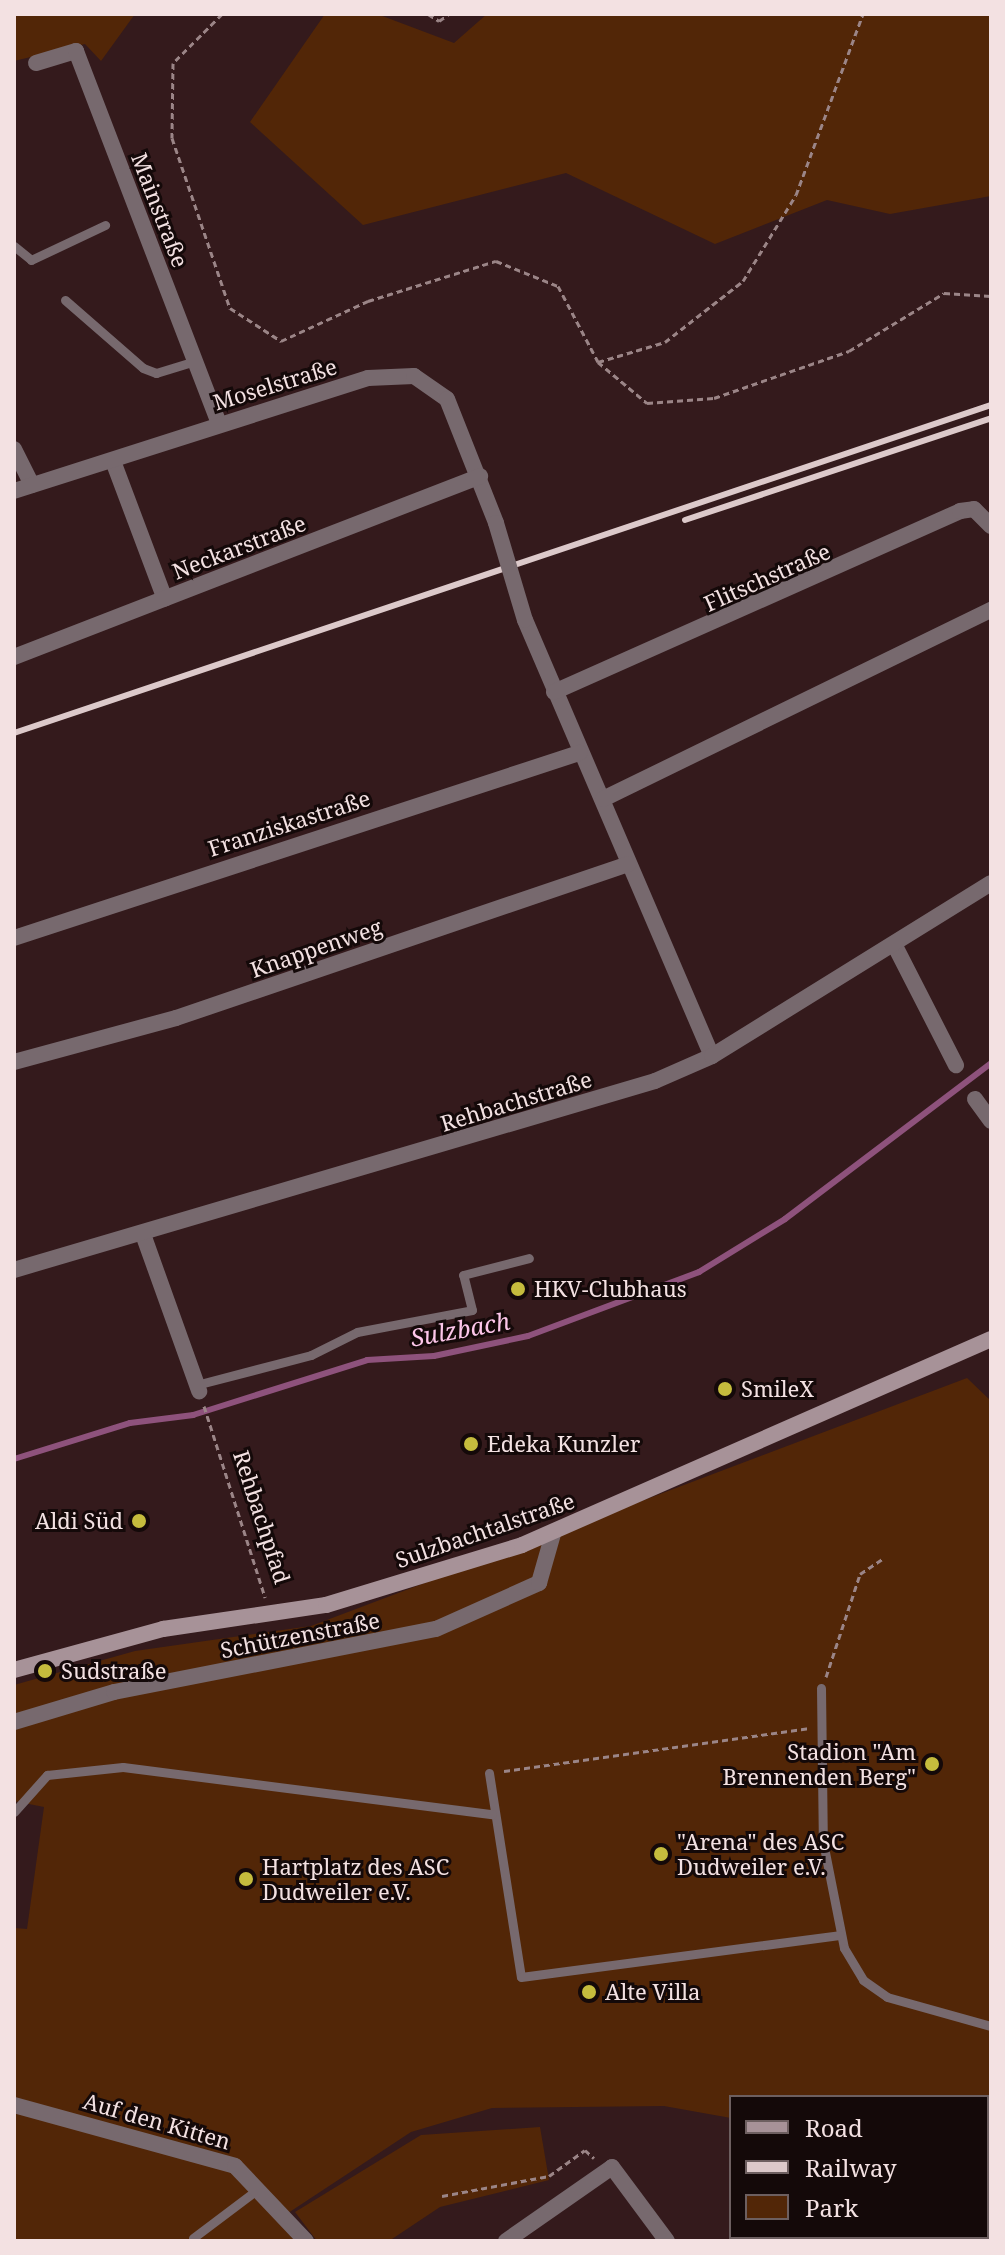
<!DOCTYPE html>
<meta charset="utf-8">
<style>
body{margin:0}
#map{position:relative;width:1005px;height:2255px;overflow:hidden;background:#341a1c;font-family:"Noto Serif",serif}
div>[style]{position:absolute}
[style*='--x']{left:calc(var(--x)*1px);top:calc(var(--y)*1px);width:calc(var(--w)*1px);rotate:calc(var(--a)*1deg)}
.green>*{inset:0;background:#522607}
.stream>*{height:6px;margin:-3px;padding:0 3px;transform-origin:3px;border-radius:3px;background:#8e527c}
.path>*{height:3px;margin-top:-1.5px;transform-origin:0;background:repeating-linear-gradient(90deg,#9b8587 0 6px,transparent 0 10px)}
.service>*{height:9px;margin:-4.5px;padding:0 4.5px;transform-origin:4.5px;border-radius:4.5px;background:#77696e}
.minor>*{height:16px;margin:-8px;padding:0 8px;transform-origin:8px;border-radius:8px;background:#77696e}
.secondary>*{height:16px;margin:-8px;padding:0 8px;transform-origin:8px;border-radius:8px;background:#a79298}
.rail>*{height:6px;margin:-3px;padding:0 3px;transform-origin:3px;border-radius:3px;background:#dcc9ca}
.minor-bridge>*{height:16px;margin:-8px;padding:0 8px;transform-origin:8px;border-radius:8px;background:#77696e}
.dots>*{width:22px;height:22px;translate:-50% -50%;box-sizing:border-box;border:4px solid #140909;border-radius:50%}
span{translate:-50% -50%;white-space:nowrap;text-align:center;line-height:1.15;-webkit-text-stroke:6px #140909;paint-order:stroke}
.street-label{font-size:22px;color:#f3e1e2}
.poi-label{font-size:22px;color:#f3e1e2}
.left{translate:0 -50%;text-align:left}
.right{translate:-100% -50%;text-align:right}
.water-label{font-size:24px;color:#fdc6ea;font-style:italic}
.frame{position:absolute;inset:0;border:16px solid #f3e1e2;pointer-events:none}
.legend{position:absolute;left:729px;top:2095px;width:260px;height:144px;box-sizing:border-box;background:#140909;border:2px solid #6d5f60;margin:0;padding:10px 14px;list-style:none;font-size:24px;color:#f3e1e2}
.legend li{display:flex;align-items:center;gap:16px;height:40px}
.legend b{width:40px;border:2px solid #6d5f60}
</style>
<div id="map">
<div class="green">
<div style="clip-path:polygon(14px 14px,135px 14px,101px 61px,85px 44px,14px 61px)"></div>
<div style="clip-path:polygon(325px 14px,377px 14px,454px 43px,487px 14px,991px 14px,991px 196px,890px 214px,827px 200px,715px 244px,566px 173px,363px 225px,250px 122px)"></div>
<div style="clip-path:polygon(967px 1378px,991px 1401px,991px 2241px,851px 2237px,987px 2237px,987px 2097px,731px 2097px,731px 2118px,664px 2106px,492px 2108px,411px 2132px,282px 2217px,302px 2241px,14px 2241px,14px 1928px,27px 1929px,44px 1807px,14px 1801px,14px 1685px,135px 1651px,311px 1626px)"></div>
<div style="clip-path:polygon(540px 2127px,549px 2180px,440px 2207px,389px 2241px,317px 2241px,295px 2212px,421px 2135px)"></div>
</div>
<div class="stream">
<div style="--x:14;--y:1459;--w:121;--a:-17.2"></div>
<div style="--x:130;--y:1423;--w:64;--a:-7.2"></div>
<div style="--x:193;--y:1415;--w:182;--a:-17.5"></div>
<div style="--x:367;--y:1360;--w:67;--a:-3.4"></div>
<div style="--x:434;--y:1356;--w:96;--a:-12"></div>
<div style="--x:528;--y:1336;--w:183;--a:-20.5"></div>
<div style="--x:699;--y:1272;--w:101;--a:-31.6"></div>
<div style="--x:785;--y:1219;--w:258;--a:-37.1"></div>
</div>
<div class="path">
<div style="--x:222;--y:14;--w:69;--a:135"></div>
<div style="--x:173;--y:63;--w:75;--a:90.8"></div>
<div style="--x:172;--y:138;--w:180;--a:71.2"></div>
<div style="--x:230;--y:308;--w:61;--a:32.9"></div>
<div style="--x:281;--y:341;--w:96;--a:-24.7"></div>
<div style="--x:368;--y:301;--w:134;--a:-17.4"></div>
<div style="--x:496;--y:261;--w:67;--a:22"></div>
<div style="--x:558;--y:286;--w:86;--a:62.2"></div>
<div style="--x:598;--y:362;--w:64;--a:39.9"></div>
<div style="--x:647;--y:403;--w:67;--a:-4.3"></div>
<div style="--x:714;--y:398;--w:143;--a:-19.2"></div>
<div style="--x:849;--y:351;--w:111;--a:-31.4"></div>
<div style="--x:944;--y:293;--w:47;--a:3.7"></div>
<div style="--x:428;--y:14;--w:13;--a:32"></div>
<div style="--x:439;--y:21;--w:12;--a:-35"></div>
<div style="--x:598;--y:362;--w:70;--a:-16.6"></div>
<div style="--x:665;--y:342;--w:99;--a:-38"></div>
<div style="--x:743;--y:281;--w:101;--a:-58.4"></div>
<div style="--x:796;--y:195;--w:193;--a:-69.7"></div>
<div style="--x:204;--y:1406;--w:201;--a:72.3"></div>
<div style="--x:826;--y:1677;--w:108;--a:-71.7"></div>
<div style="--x:860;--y:1574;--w:27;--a:-34"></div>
<div style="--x:504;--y:1771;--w:309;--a:-8"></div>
<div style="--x:442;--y:2196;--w:109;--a:-10.6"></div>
<div style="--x:549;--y:2176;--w:44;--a:-35.8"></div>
<div style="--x:585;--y:2150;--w:12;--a:42"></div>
<div style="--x:987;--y:2211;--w:4;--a:-14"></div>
<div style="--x:943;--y:2241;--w:6;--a:-45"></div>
</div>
<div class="service">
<div style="--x:14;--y:246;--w:22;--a:39"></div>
<div style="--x:31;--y:260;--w:82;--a:-25.3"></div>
<div style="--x:65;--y:300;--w:103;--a:41.1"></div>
<div style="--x:143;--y:368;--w:14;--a:21"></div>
<div style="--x:156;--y:373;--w:41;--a:-17.1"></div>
<div style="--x:196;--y:1385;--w:119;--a:-14.6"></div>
<div style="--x:311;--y:1355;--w:51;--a:-26.6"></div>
<div style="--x:357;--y:1332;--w:117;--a:-10.8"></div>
<div style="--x:472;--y:1310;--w:36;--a:-104"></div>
<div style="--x:463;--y:1275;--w:68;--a:-14.4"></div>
<div style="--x:821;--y:1688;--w:154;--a:89.3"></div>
<div style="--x:823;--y:1842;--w:108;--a:78.8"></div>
<div style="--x:844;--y:1948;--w:37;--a:59"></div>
<div style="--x:863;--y:1980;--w:29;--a:35"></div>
<div style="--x:887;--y:1997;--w:108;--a:15.6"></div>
<div style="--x:489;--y:1773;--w:206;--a:81.1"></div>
<div style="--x:521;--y:1977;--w:321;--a:-7.5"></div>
<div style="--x:14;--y:1812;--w:50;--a:-48.3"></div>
<div style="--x:47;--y:1775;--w:76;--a:-6"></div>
<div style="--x:123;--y:1767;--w:372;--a:7.3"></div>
<div style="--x:193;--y:2238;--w:81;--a:-37"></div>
</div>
<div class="minor">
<div style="--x:36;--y:63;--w:42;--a:-16.7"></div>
<div style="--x:76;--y:51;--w:399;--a:69"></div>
<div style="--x:14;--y:449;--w:40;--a:63.4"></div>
<div style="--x:113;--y:461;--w:147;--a:69.4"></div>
<div style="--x:14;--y:491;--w:372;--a:-17.7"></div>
<div style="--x:368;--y:378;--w:46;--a:-2.5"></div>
<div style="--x:414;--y:376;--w:40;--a:34.9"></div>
<div style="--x:447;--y:399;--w:133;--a:68.4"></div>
<div style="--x:525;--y:620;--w:474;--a:66.8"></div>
<div style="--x:14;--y:657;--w:500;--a:-21.2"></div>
<div style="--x:554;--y:692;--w:445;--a:-24"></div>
<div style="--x:960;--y:511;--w:14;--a:-8"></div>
<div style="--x:974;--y:509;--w:24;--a:45"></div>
<div style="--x:603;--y:799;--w:432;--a:-26"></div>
<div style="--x:14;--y:938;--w:595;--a:-18.13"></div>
<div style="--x:895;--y:946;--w:134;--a:62.9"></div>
<div style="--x:14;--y:1062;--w:168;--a:-15.2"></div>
<div style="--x:176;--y:1018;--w:478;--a:-18.8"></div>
<div style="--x:975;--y:1099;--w:27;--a:54"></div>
<div style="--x:144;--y:1237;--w:164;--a:70.3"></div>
<div style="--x:14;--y:1270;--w:668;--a:-16.43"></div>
<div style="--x:655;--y:1081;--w:62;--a:-23.7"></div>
<div style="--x:712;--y:1056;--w:328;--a:-31.8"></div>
<div style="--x:14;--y:1722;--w:104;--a:-16.7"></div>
<div style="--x:114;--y:1692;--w:328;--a:-11.1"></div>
<div style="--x:436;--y:1629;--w:113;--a:-24.1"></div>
<div style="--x:539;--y:1583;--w:51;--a:-74.1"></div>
<div style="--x:14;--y:2105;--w:229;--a:15.4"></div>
<div style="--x:235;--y:2166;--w:103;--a:46.6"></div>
<div style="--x:506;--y:2241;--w:129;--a:-34.9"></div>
<div style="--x:612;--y:2167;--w:92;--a:53.4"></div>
</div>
<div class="secondary">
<div style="--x:14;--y:1670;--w:155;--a:-15.4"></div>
<div style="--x:163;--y:1629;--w:165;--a:-8.4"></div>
<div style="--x:326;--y:1605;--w:205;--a:-17"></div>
<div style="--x:522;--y:1545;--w:512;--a:-23.71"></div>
</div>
<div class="rail">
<div style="--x:685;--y:520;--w:323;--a:-18.4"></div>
<div style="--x:14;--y:733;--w:1031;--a:-18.56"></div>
</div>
<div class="minor-bridge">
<div style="--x:496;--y:523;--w:101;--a:73.4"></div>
</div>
<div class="dots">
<div style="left:518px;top:1289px;background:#c5bc3d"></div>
<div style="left:725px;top:1389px;background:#c5bc3d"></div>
<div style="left:471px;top:1444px;background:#c5bc3d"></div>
<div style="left:139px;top:1521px;background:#c5bc3d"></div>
<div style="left:45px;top:1671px;background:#c5bc3d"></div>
<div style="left:932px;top:1764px;background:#c5bc3d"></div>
<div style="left:661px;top:1854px;background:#c5bc3d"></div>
<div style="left:246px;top:1879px;background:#c5bc3d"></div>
<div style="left:589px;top:1992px;background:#c5bc3d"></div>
</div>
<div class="street-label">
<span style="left:160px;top:210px;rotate:69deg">Mainstraße</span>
<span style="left:275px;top:384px;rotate:-17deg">Moselstraße</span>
<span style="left:239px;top:547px;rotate:-21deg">Neckarstraße</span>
<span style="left:767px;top:577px;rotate:-24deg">Flitschstraße</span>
<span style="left:289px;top:823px;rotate:-18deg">Franziskastraße</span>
<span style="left:316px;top:948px;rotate:-19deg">Knappenweg</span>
<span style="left:516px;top:1101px;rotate:-17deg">Rehbachstraße</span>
<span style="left:262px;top:1517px;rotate:72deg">Rehbachpfad</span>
<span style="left:485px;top:1530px;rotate:-19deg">Sulzbachtalstraße</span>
<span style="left:300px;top:1635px;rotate:-11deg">Schützenstraße</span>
<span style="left:157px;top:2121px;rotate:16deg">Auf den Kitten</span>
</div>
<div class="poi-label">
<span class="left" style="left:534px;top:1289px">HKV-Clubhaus</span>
<span class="left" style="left:741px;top:1389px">SmileX</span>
<span class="left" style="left:487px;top:1444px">Edeka Kunzler</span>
<span class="right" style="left:123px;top:1521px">Aldi Süd</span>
<span class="left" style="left:61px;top:1671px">Sudstraße</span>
<span class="right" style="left:916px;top:1764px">Stadion "Am<br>Brennenden Berg"</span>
<span class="left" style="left:677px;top:1854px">"Arena" des ASC<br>Dudweiler e.V.</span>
<span class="left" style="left:262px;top:1879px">Hartplatz des ASC<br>Dudweiler e.V.</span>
<span class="left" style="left:605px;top:1992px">Alte Villa</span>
</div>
<div class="water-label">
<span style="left:460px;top:1329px;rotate:-10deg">Sulzbach</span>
</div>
<div class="frame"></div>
<ul class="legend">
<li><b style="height:10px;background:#a79298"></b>Road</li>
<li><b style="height:10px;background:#dcc9ca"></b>Railway</li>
<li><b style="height:22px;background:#522607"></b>Park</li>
</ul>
</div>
